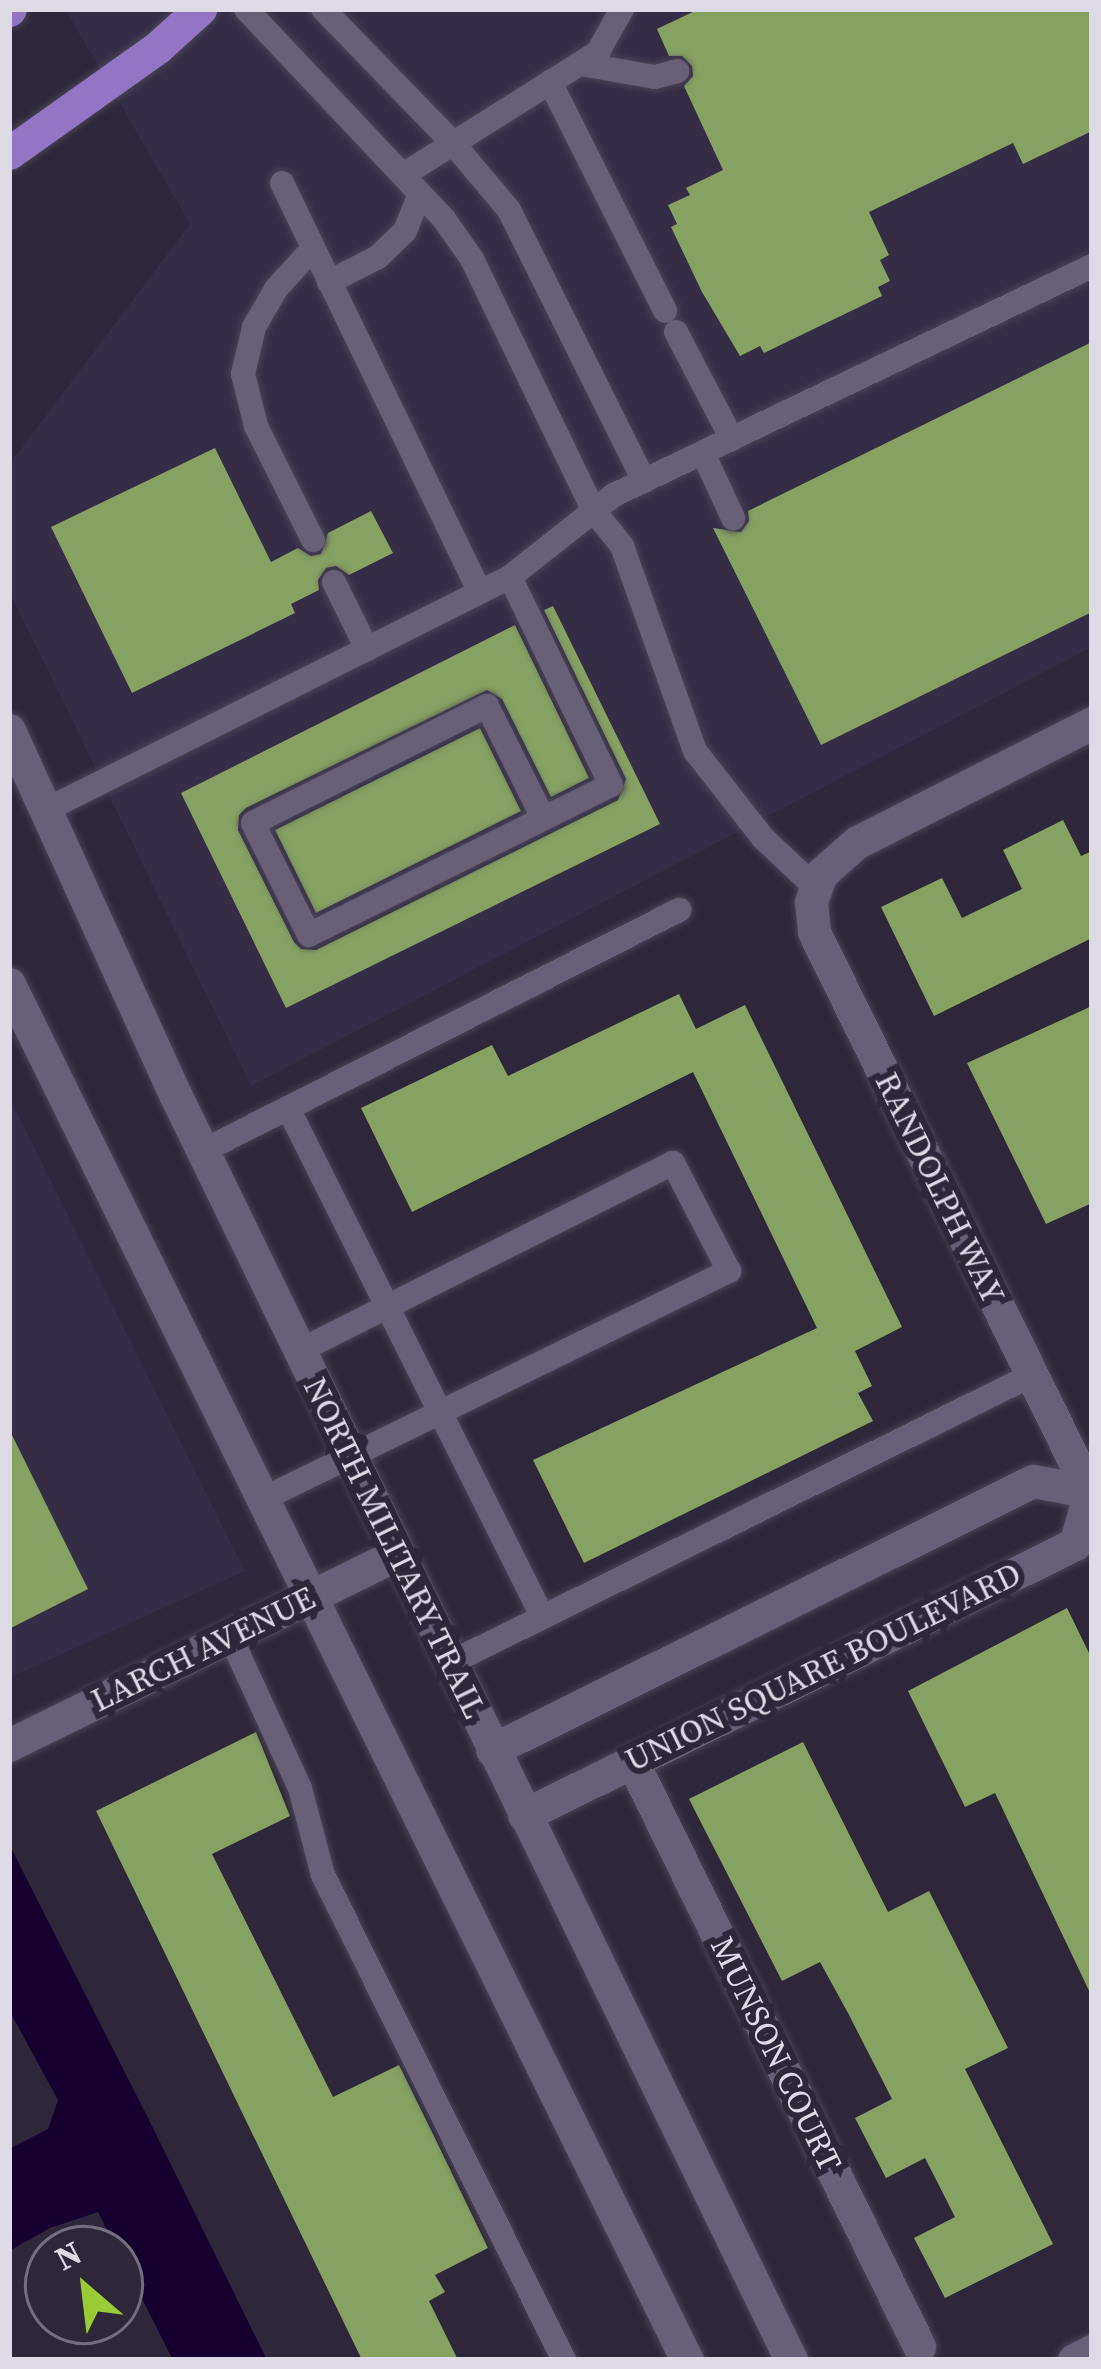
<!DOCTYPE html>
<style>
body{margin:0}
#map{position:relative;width:1101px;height:2369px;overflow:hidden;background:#2d2739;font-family:"Source Serif 4",serif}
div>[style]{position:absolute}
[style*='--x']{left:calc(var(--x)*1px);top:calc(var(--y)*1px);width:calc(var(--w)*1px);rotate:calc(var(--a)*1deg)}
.built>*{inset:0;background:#352d46}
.water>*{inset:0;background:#160030}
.building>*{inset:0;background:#87a162}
.roads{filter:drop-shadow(0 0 3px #494454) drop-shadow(0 0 3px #494454)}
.service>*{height:24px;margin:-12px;padding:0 12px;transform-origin:12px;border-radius:12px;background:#676076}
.minor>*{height:33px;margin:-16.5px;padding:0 16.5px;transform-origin:16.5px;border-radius:16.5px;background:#676076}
.secondary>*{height:33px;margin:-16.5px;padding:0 16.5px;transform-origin:16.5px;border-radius:16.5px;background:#676076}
.primary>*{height:33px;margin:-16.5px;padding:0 16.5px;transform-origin:16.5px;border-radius:16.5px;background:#9275c4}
span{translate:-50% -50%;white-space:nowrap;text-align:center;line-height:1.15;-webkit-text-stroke:12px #2d2739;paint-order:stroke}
.street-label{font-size:33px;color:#dedbe7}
.frame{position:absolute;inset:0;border:12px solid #dedbe7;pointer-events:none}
.north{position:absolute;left:24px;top:2225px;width:120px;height:120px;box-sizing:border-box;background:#2d2739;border:3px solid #746f7f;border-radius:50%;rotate:332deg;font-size:33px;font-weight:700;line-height:48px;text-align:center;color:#dedbe7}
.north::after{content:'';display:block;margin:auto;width:42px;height:54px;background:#99cb36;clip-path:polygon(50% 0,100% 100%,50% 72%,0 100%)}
</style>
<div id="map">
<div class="built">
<div style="clip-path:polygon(65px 9px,1092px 9px,1092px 647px,251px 1086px,9px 591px,9px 465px,190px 224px)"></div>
<div style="clip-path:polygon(9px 1097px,245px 1571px,9px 1678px)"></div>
</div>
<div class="water">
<div style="clip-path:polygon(9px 1844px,149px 2120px,267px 2360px,173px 2360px,98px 2212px,50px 2228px,9px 2251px,9px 2149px,48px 2129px,58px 2100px,9px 2010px)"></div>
</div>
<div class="building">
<div style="clip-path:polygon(699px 9px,1092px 9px,1092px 131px,1023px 164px,1013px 143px,869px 212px,889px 255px,880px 260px,890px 281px,878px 287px,882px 296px,764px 353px,760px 346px,740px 356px,702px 292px,671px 227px,677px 224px,668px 205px,690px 195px,686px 188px,723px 170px,684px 86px,693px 76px,692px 66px,682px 56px,669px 56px,657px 29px)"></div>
<div style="clip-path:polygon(1092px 342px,1092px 612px,821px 745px,713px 528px,741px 532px,749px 521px,748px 511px)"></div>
<div style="clip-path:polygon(215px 448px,271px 562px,298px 548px,311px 556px,321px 554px,328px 533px,371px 511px,393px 553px,349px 575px,336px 566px,326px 568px,318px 580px,319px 590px,291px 604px,295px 613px,132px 693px,51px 527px)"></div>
<div style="clip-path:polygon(553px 606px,660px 824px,286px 1008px,181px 793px,515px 625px,589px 778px,551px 797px,502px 699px,487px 690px,246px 808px,239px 815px,238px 830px,294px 942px,301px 949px,316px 950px,618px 800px,626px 779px,544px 610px)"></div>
<div style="clip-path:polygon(480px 728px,521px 811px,316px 913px,275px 830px)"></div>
<div style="clip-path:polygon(1063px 820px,1081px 856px,1092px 851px,1092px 938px,934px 1016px,881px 907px,942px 878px,962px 918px,1022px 889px,1003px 850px)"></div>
<div style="clip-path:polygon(679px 994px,696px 1029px,745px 1005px,902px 1327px,855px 1351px,872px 1386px,858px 1393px,873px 1421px,584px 1563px,533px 1460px,817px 1328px,693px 1072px,412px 1212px,361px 1108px,492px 1045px,508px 1076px)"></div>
<div style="clip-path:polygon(1092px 1006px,1092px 1203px,1046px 1224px,967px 1063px)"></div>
<div style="clip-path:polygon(9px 1429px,88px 1589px,9px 1629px)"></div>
<div style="clip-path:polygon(1067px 1608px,1092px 1659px,1092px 1997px,995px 1793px,965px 1807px,908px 1691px)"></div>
<div style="clip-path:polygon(256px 1732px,290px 1816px,212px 1854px,333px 2097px,399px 2065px,432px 2132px,488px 2248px,435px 2275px,445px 2292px,429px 2301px,458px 2360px,362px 2360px,96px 1811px)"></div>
<div style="clip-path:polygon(803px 1742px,888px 1912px,929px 1891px,1008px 2048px,965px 2069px,1053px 2244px,945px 2298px,914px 2238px,955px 2217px,925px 2158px,886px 2178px,855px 2118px,892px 2099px,848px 2013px,820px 1962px,782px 1981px,689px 1799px)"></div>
</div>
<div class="roads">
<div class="service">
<div style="--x:246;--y:9;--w:289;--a:46.7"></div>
<div style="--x:444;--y:219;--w:49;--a:55"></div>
<div style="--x:472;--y:259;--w:280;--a:64.2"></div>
<div style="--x:594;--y:511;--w:45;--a:51.3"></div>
<div style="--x:622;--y:546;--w:218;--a:70.4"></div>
<div style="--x:695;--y:751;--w:110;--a:52"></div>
<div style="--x:763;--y:838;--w:73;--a:43.3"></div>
<div style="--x:323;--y:9;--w:185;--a:45.9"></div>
<div style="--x:452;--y:142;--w:89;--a:50"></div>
<div style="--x:509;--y:210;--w:303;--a:63.5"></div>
<div style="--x:581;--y:64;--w:75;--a:10"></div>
<div style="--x:655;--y:77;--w:23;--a:-15"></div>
<div style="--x:550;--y:82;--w:256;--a:63.3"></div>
<div style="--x:403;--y:175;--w:231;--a:-32.2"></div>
<div style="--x:598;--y:52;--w:49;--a:-60.8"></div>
<div style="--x:282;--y:183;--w:453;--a:64.2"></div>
<div style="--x:329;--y:282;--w:55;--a:-27"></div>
<div style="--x:378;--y:257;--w:37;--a:-44"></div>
<div style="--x:405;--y:231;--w:40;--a:-68"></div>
<div style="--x:676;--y:332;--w:121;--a:62.4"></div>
<div style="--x:703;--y:453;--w:72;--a:65.2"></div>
<div style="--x:313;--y:540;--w:127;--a:-116.6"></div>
<div style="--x:256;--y:426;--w:54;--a:-104"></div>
<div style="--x:243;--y:374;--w:48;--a:-76.8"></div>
<div style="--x:254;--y:327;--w:44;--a:-59.9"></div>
<div style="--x:276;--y:289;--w:55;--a:-47.9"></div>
<div style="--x:510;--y:577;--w:231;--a:64.1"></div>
<div style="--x:611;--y:785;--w:337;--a:153.6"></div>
<div style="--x:309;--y:935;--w:125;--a:-116.6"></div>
<div style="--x:253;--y:823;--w:262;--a:-26.6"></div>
<div style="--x:487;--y:706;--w:125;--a:63.4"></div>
<div style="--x:334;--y:582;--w:75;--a:63.8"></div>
<div style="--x:46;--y:810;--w:519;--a:-26.66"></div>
<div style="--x:510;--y:577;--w:132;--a:-38.3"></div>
<div style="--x:614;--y:495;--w:530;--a:-25.6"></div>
<div style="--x:288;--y:1108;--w:568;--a:63.43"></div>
<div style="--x:203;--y:1151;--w:534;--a:-26.85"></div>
<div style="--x:265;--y:1498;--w:517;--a:-26.07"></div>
<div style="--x:729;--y:1271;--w:122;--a:-117.4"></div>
<div style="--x:673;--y:1163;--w:418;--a:153.3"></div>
<div style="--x:230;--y:1636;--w:167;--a:65.3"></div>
<div style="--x:300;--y:1788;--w:90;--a:75.2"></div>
<div style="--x:323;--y:1875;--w:542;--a:63.58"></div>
<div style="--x:450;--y:1663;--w:649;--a:-26.33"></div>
</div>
<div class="minor">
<div style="--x:1092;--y:723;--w:263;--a:153.1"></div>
<div style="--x:857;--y:842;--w:48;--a:138.4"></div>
<div style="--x:821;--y:874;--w:30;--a:110"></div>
<div style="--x:811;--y:902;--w:30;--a:84"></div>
<div style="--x:814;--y:932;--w:630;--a:63.8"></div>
<div style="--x:9;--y:1745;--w:432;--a:-26.2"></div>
<div style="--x:492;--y:1750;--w:604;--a:-26.44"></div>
<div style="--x:1033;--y:1481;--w:60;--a:10.6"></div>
<div style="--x:632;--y:1761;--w:652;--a:63.87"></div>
<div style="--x:524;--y:1815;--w:614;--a:-26.19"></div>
<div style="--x:1075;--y:1544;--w:53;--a:-73.6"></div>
<div style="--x:1074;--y:2360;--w:20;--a:-27"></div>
</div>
<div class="secondary">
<div style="--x:9;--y:730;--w:400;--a:65.5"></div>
<div style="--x:175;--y:1094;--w:1408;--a:64.05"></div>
<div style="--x:9;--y:984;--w:1534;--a:63.77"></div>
</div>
<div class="primary">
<div style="--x:9;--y:10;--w:1;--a:-45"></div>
<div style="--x:9;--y:153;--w:183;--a:-35.4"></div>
<div style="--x:158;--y:47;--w:57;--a:-42.1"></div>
</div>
</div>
<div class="street-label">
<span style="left:940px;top:1188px;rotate:64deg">RANDOLPH WAY</span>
<span style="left:395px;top:1548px;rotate:64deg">NORTH MILITARY TRAIL</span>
<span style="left:203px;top:1649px;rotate:-26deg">LARCH AVENUE</span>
<span style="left:823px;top:1667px;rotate:-26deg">UNION SQUARE BOULEVARD</span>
<span style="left:776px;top:2054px;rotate:64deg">MUNSON COURT</span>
</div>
<div class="frame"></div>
<div class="north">N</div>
</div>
